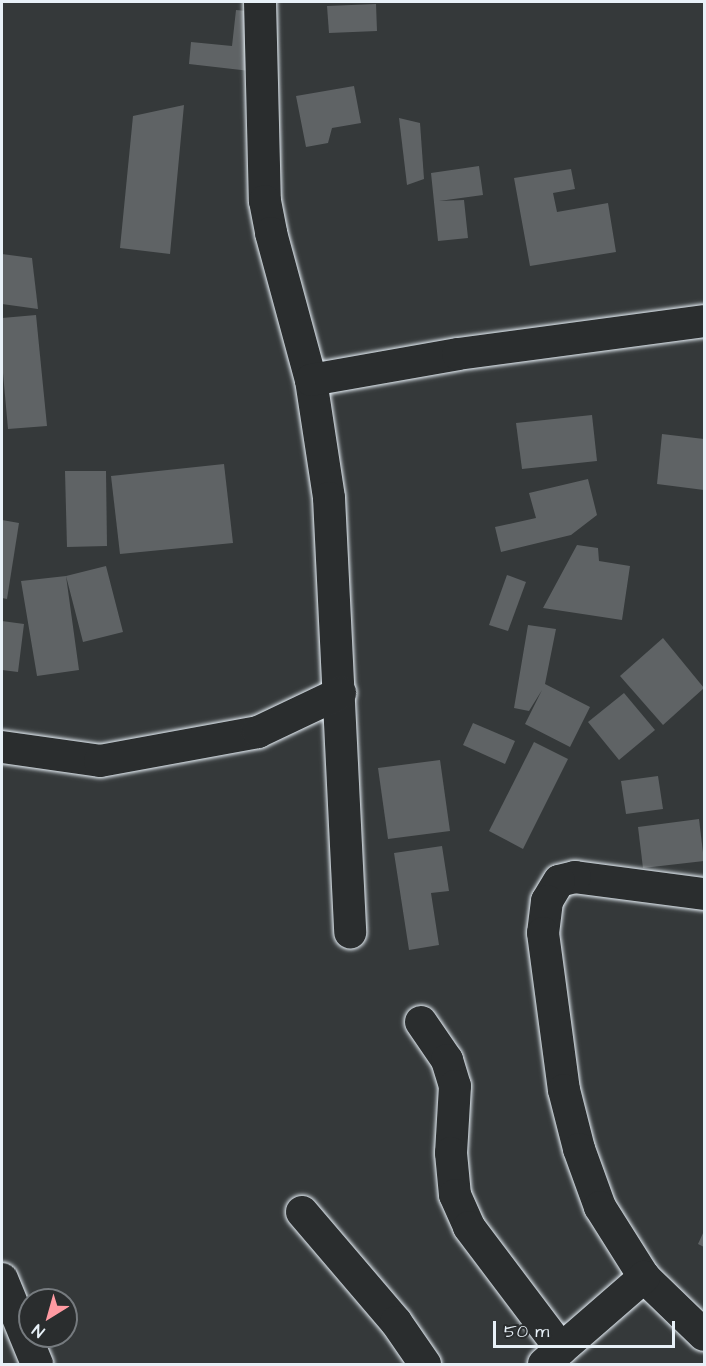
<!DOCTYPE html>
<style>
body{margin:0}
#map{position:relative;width:706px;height:1366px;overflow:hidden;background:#35393a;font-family:"Architects Daughter",sans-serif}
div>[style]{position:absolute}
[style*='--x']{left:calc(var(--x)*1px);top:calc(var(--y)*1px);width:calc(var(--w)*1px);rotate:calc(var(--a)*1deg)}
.building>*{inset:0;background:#5f6365}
.roads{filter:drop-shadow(0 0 2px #e8f1f8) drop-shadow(0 0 2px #e8f1f8)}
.minor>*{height:32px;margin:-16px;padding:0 16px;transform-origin:16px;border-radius:16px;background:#2a2d2e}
span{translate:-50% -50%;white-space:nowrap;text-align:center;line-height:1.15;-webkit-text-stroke:4.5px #2a2d2e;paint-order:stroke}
.frame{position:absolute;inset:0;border:3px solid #e8f1f8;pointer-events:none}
.north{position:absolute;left:18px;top:1288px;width:60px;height:60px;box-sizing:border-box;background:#2a2d2e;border:2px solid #767b7f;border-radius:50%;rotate:217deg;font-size:16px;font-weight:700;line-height:24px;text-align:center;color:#e8f1f8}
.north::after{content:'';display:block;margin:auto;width:21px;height:27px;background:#ff9aa2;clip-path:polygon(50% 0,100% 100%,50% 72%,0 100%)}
.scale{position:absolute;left:493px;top:1321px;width:182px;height:27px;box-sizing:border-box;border:3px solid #e8f1f8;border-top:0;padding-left:8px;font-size:18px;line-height:21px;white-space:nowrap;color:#e8f1f8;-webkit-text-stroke:4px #2a2d2e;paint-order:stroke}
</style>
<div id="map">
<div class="building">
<div style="clip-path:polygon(376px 4px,377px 31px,329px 33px,327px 6px)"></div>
<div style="clip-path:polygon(236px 10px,257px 12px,250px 71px,189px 64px,191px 42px,232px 46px)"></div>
<div style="clip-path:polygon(354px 86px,361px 123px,332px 128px,328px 143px,306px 147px,296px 96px)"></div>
<div style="clip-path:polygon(184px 105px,170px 254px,120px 248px,133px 116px)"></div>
<div style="clip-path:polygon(399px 118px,420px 123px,424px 179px,407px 185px)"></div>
<div style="clip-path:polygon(479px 166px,483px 195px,439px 201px,464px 200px,468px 238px,438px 241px,431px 173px)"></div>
<div style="clip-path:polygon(571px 169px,575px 189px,553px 193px,557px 212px,608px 203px,616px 252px,530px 266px,514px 178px)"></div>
<div style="clip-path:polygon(2px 254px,32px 258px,38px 309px,2px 304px)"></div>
<div style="clip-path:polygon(36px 315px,47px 426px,8px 429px,2px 362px,2px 318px)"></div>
<div style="clip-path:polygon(592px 415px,597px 461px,522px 469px,516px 423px)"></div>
<div style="clip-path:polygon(662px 434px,704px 439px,704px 490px,657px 484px)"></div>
<div style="clip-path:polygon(224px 464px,233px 543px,120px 554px,111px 476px)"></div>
<div style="clip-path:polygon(65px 471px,106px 471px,107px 546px,67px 547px)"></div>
<div style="clip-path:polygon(588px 479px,597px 515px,571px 535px,501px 552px,495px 527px,536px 518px,529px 493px)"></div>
<div style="clip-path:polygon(2px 520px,19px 523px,7px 599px,2px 598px)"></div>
<div style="clip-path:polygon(577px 545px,598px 548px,599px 561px,630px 566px,622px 620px,543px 608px)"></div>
<div style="clip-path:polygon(106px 566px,123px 632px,83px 642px,66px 576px,79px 670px,37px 676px,21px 581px,66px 576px)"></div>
<div style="clip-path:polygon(507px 575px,526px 582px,508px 631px,489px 625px)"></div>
<div style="clip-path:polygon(2px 621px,24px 624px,18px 672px,2px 670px)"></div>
<div style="clip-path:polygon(528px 625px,556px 629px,545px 684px,590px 707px,570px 747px,525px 724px,542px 690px,529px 711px,514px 708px)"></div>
<div style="clip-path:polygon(663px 638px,704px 688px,663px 725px,620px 676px)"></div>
<div style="clip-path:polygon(624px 693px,655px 730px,619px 760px,588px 722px)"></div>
<div style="clip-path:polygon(473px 723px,515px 741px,505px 764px,463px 745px)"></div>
<div style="clip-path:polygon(534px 742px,568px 759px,523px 849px,489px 831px)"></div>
<div style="clip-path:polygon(440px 760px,450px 831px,388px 839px,378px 768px)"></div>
<div style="clip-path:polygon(658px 776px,663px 809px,626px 814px,621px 781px)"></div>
<div style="clip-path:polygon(699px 819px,704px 861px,643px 868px,638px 827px)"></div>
<div style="clip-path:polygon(442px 846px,449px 891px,431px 893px,439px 945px,409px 950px,394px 853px)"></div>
<div style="clip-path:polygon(704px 1231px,704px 1247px,698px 1244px)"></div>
</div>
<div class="roads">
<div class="minor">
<div style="--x:260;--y:2;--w:199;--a:88.6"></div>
<div style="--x:265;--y:201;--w:33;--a:79"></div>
<div style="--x:271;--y:233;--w:152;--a:74.8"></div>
<div style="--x:311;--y:380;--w:119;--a:81.3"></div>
<div style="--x:329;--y:498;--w:435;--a:87.2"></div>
<div style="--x:311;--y:380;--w:149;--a:-10"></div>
<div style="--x:458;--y:354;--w:248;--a:-7.6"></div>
<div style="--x:2;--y:747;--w:99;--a:8.1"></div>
<div style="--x:100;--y:761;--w:161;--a:-10.4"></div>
<div style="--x:258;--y:732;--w:91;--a:-25.4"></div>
<div style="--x:704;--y:894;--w:130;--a:-172.5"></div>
<div style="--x:575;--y:877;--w:16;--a:166"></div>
<div style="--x:559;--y:881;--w:23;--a:121"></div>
<div style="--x:547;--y:901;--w:32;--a:97"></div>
<div style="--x:543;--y:933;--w:158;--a:82.4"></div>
<div style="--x:564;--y:1090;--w:61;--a:75.7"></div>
<div style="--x:579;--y:1149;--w:62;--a:70.1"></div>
<div style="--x:600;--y:1207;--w:83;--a:57.8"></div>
<div style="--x:644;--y:1277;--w:83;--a:44"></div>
<div style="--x:421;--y:1022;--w:46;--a:55.6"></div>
<div style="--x:447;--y:1060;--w:27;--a:73"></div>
<div style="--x:455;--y:1086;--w:67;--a:93.4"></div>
<div style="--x:451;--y:1153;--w:42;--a:84.6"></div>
<div style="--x:455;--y:1195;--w:35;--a:66"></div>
<div style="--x:469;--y:1227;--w:153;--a:53"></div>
<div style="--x:302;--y:1212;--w:145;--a:49.5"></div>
<div style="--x:396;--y:1322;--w:51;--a:55.4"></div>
<div style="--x:2;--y:1279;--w:92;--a:67.6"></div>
<div style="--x:544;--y:1364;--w:133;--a:-41"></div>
</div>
</div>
<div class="frame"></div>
<div class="north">N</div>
<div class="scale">50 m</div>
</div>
